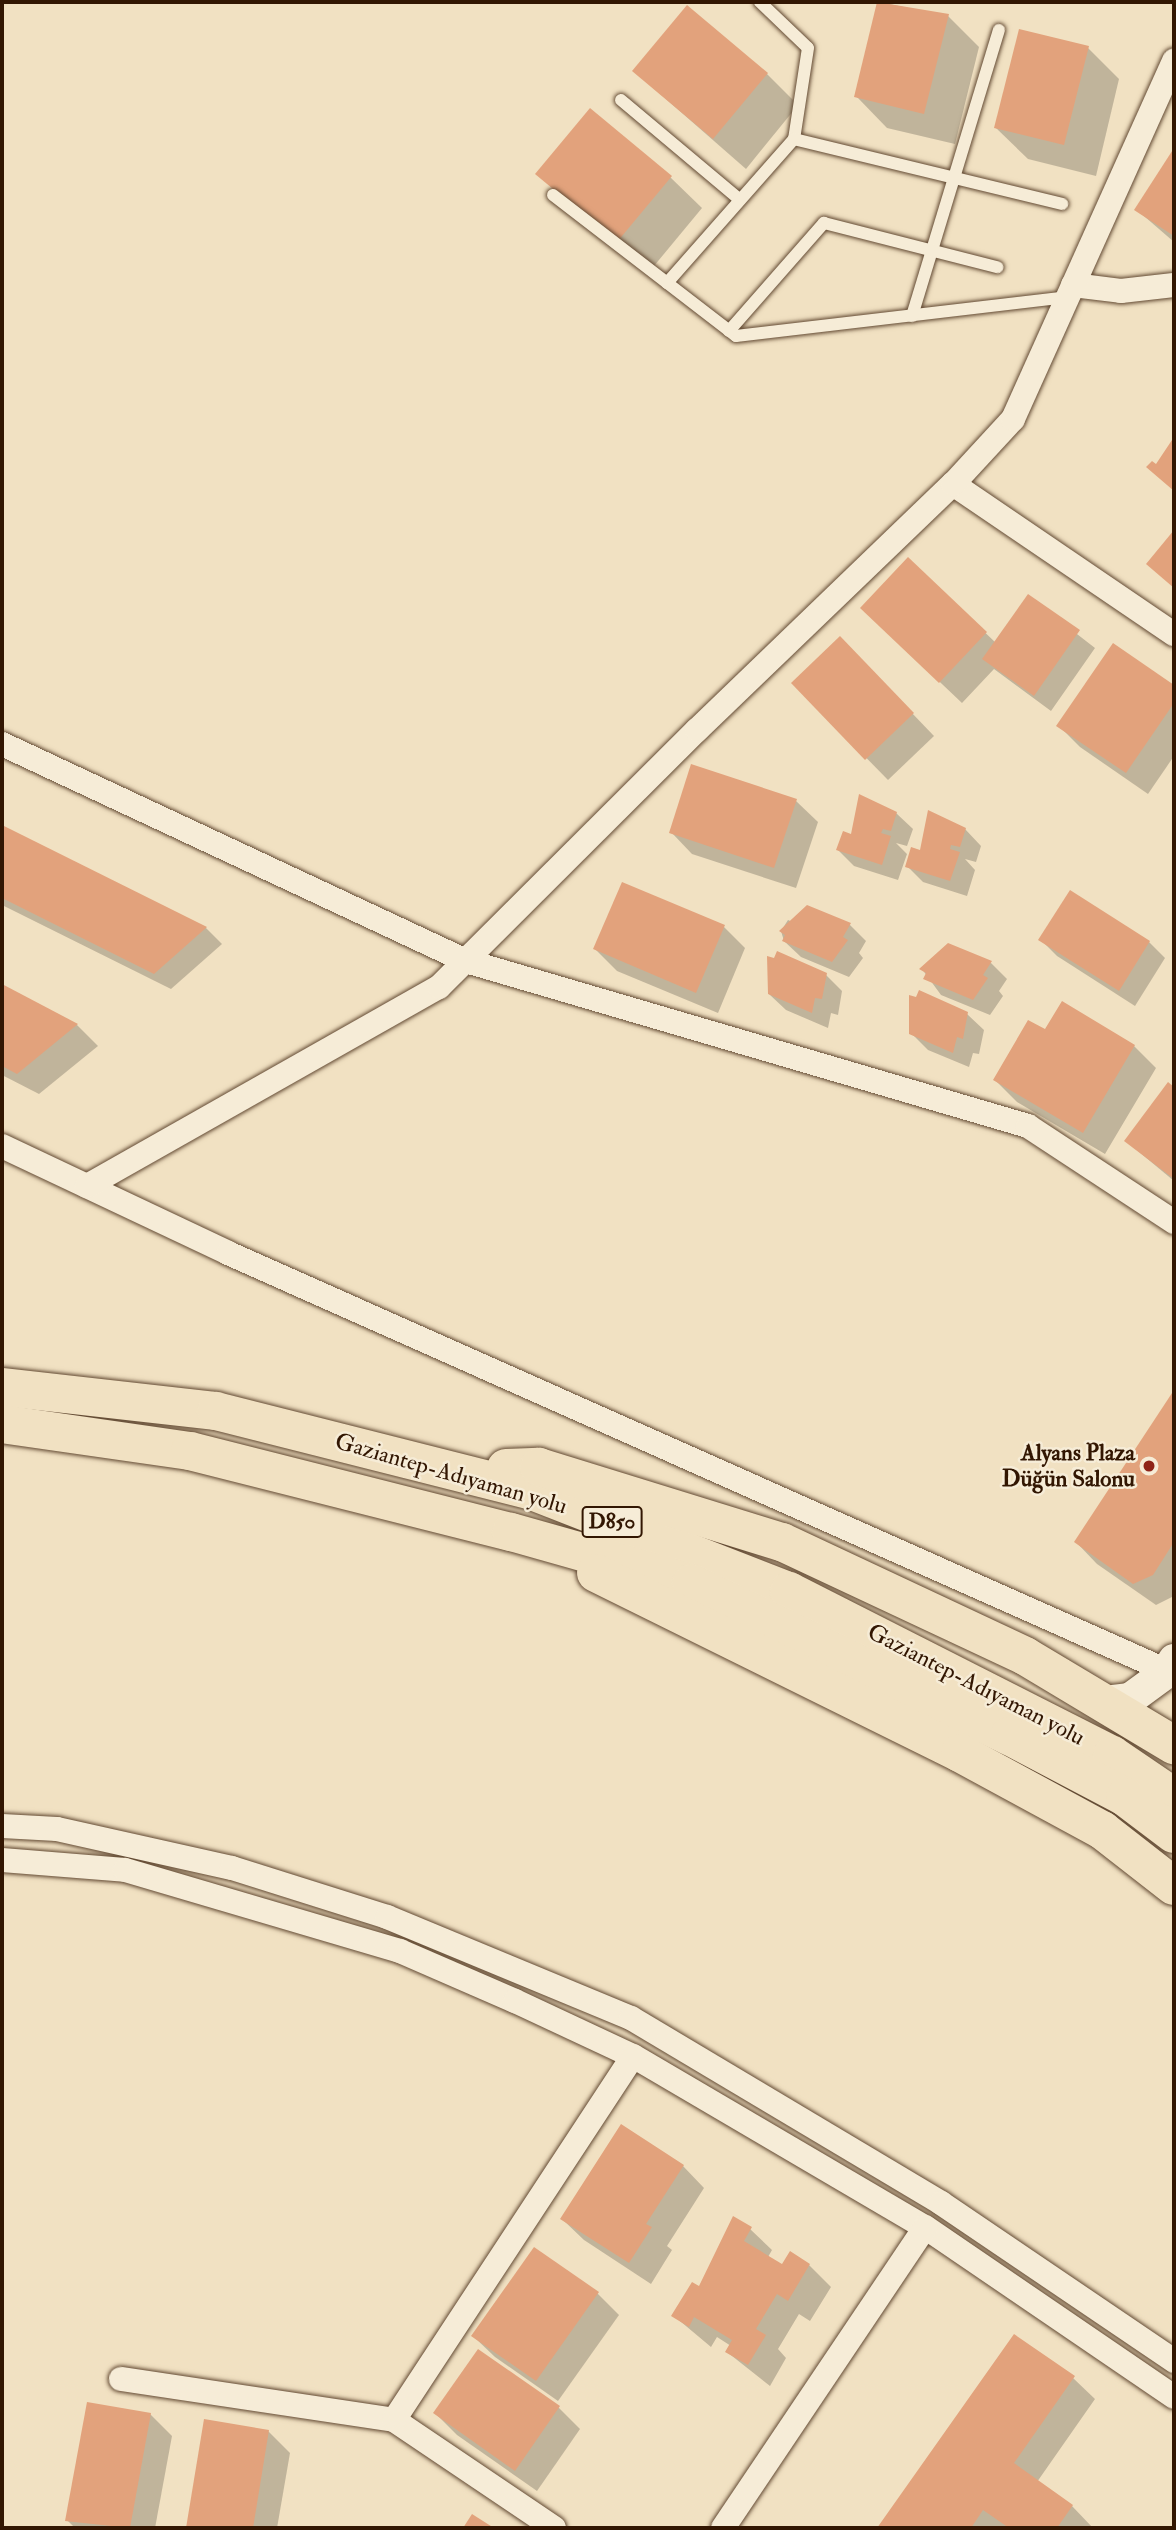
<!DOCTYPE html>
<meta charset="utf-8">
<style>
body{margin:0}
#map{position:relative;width:1176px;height:2530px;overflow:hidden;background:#f1e1c2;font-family:"IM FELL Double Pica",serif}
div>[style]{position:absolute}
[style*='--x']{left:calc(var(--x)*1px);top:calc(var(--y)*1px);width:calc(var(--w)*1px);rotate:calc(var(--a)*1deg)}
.shadow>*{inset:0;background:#0003}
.building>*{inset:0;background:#e2a27c}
.roads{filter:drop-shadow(0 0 2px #624932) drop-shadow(0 0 2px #624932)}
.service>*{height:12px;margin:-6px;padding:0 6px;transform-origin:6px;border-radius:6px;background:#f6ecd7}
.minor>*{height:24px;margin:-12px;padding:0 12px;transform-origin:12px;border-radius:12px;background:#f6ecd7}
.tertiary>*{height:32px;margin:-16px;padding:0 16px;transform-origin:16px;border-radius:16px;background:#f6ecd7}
.trunk>*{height:38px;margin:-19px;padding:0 19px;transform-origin:19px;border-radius:19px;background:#f1e1c2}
.dots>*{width:19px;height:19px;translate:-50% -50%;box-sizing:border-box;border:4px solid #f6ecd7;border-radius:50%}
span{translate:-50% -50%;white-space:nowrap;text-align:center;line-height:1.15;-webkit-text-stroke:5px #f6ecd7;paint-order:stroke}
.shield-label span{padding:2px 5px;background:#f6ecd7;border:2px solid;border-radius:5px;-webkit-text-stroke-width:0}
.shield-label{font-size:21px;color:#321602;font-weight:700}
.poi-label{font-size:23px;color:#321602;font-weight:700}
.right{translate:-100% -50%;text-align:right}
.street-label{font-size:23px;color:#321602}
.frame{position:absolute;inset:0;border:4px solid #321602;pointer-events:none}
</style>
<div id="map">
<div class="shadow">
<div style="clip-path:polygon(879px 2px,948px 16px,979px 47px,955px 144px,887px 128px,856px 96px)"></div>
<div style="clip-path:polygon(1088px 48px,1119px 79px,1096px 176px,1028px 159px,996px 128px)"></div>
<div style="clip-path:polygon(634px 71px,767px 74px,798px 105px,746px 169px)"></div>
<div style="clip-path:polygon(1174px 152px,1174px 242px,1137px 210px)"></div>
<div style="clip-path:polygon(538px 174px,670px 177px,702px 208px,649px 272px)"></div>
<div style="clip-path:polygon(909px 560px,996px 643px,1028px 596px,1095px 648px,1051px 711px,994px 669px,962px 703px,884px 629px)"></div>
<div style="clip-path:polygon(1114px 646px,1174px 687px,1174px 756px,1148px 794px,1080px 747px,1059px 726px)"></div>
<div style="clip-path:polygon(861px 660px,934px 736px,888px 780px,793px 683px)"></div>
<div style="clip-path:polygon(796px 801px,818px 822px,796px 888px,692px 854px,671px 832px)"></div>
<div style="clip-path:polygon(896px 813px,913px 829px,907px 846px,896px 843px,907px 854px,898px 880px,854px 866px,838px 850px,853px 836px)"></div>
<div style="clip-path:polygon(2px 827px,206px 928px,222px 944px,171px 989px,2px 905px)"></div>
<div style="clip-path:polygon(965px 829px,981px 846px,976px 862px,965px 859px,975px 870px,967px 896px,923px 882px,907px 866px,921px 853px)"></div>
<div style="clip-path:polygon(1071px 893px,1149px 942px,1165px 958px,1135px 1006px,1057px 956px,1041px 940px)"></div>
<div style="clip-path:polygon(808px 907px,850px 925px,866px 941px,859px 953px,863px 958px,849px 977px,801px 957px,784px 941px,781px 931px,788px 920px,795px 923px)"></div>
<div style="clip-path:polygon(724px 927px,745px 948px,718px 1013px,617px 971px,595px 949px)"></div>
<div style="clip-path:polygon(991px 963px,1007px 979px,999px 991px,1003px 996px,990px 1015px,941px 995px,922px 969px)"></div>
<div style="clip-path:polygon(826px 975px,842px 991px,838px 1015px,831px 1013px,828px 1028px,786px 1010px,769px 994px)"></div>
<div style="clip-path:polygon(2px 986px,77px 1025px,98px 1046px,39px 1094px,2px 1075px)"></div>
<div style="clip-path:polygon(910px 997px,967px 1014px,984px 1030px,979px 1054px,973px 1053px,969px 1067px,928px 1050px,911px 1033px)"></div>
<div style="clip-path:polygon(1062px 1004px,1134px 1046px,1156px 1068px,1105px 1154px,1017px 1102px,995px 1080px,1045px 1032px)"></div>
<div style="clip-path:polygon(1168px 1084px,1174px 1089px,1174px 1181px,1126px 1141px)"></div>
<div style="clip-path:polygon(1174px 1393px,1174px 1596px,1156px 1605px,1097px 1564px,1076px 1542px)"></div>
<div style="clip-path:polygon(683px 2166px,704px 2188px,667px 2246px,672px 2250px,651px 2284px,584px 2240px,562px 2219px)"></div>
<div style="clip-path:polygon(750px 2229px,772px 2250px,768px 2257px,783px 2266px,809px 2265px,831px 2287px,810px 2321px,799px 2314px,778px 2349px,786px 2358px,770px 2386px,727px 2352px,731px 2346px,717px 2337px,711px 2347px,674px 2316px)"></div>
<div style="clip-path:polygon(597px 2293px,619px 2315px,558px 2401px,495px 2357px,473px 2336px)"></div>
<div style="clip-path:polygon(1014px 2336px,1073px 2378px,1095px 2399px,1037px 2482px,1072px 2506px,1093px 2528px,880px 2528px)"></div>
<div style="clip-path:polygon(478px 2351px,559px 2408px,580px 2429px,537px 2491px,457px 2435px,435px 2413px)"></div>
<div style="clip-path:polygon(150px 2414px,172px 2436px,155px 2528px,75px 2528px,67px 2520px)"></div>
<div style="clip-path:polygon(206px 2421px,268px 2431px,290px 2453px,277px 2528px,188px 2528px)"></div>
</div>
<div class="building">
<div style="clip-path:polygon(877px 2px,949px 14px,924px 114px,854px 97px)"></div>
<div style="clip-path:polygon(687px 5px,768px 73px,713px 139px,632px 71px)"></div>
<div style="clip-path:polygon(1019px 29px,1089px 46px,1064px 145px,994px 128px)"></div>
<div style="clip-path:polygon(590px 108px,672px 176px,617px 242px,535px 174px)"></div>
<div style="clip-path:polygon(1174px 148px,1174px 236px,1134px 210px)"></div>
<div style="clip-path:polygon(1174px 437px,1174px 491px,1146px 467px,1152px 461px,1156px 464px)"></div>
<div style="clip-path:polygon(1174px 530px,1174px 588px,1146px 564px)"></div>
<div style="clip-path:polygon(908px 557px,987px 632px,939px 683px,860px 608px)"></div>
<div style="clip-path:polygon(1028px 594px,1080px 630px,1034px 696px,982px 659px)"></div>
<div style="clip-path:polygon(840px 636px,914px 713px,865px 760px,791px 683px)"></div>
<div style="clip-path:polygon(1113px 643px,1174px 685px,1174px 703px,1126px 773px,1056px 726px)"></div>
<div style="clip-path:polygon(691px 764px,797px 799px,774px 868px,669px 833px)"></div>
<div style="clip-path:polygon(859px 794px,897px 812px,891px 831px,883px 829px,881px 833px,891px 836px,882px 865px,836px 850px,843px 831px,851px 834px)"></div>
<div style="clip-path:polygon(928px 810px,966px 828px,960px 847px,951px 845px,950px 849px,960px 852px,950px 881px,905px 867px,911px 847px,920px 850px)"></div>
<div style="clip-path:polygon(2px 825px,207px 927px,154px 974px,2px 898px)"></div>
<div style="clip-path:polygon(622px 882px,725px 925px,696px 993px,593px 949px)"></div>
<div style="clip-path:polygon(1070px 890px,1150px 941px,1119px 991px,1038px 940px)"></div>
<div style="clip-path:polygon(807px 905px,851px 923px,843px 937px,848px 940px,832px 962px,782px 941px,785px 935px,779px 931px)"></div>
<div style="clip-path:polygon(948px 943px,992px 961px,983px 975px,988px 978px,973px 1000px,923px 979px,926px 973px,919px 969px)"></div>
<div style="clip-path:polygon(777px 951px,827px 973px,822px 999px,815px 998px,812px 1013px,768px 994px,767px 956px,774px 958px)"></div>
<div style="clip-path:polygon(2px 984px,78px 1024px,17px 1074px,2px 1066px)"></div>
<div style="clip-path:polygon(919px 990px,968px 1012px,963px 1039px,957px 1037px,953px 1053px,909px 1034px,909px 995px,916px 997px)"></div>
<div style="clip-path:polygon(1062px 1001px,1135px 1045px,1083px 1133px,993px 1080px,1028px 1020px,1045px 1029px)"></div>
<div style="clip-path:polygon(1168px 1082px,1174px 1087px,1174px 1179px,1124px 1141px)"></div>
<div style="clip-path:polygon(1174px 1390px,1174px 1542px,1153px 1575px,1133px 1584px,1074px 1542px)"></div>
<div style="clip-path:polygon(621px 2124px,684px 2165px,646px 2224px,652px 2227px,629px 2263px,560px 2219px)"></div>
<div style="clip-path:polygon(733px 2216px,752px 2227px,744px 2241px,782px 2264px,790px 2251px,810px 2264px,788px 2301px,777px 2294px,756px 2329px,766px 2335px,748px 2365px,725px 2352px,732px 2340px,694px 2317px,689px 2327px,671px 2316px,692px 2282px,699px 2286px)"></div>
<div style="clip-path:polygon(534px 2247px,599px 2292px,536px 2381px,471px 2336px)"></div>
<div style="clip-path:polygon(1014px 2334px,1075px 2376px,1014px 2463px,1073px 2505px,1057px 2528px,1009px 2528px,983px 2510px,971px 2528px,877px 2528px)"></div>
<div style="clip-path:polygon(478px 2349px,560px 2406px,515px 2471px,433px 2413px)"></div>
<div style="clip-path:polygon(87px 2402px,151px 2413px,130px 2528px,65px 2521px)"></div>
<div style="clip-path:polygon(204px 2419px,269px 2430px,253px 2528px,186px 2528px)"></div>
<div style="clip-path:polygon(472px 2514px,494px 2528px,463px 2528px)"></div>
</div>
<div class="roads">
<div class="service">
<div style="--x:760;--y:2;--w:66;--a:43.8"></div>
<div style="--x:808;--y:48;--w:92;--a:98.7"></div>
<div style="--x:621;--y:100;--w:155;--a:40"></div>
<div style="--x:553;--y:195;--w:231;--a:37.6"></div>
<div style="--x:736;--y:336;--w:333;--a:-6.7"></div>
<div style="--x:667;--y:283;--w:192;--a:-48.6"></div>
<div style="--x:794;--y:139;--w:276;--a:13.6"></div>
<div style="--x:912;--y:316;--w:299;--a:-73.1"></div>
<div style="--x:729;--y:331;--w:144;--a:-48.7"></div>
<div style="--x:824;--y:223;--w:179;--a:14.3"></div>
</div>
<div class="minor">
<div style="--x:1073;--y:285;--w:48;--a:7.1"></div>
<div style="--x:1121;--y:291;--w:53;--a:-6.5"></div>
<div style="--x:953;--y:484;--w:267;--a:34.2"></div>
<div style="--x:2;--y:744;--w:512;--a:25.06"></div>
<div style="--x:466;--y:961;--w:586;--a:16.36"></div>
<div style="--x:1028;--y:1126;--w:175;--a:33.3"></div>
<div style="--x:2;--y:1146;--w:250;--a:25.3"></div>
<div style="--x:228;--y:1253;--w:1035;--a:23.99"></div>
<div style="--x:87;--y:1186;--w:404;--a:-29.5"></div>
<div style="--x:439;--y:987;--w:364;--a:-44.9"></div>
<div style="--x:697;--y:730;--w:355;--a:-43.9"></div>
<div style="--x:953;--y:484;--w:88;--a:-47.3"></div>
<div style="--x:1013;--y:419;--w:393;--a:-65.8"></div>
<div style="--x:2;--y:1826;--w:55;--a:3.1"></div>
<div style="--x:57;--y:1829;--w:179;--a:12.6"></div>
<div style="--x:232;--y:1868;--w:163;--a:17.5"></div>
<div style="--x:387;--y:1917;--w:264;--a:22.5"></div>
<div style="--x:631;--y:2018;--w:361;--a:30.8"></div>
<div style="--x:941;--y:2203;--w:282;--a:34.1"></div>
<div style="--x:2;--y:1860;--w:123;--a:4.6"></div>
<div style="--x:125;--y:1870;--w:287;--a:16.4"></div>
<div style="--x:400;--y:1951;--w:125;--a:23.5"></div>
<div style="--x:515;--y:2001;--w:130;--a:25"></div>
<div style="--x:633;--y:2056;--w:338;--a:30.4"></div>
<div style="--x:925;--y:2227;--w:301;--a:34.3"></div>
<div style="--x:121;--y:2379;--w:276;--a:8.5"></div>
<div style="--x:394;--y:2420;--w:193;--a:34"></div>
<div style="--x:394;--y:2420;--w:435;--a:-56.7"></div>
<div style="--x:723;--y:2528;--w:362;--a:-56.1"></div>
</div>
<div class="tertiary">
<div style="--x:1105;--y:1702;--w:25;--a:-7"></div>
<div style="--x:1130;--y:1699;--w:46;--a:-36.1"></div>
<div style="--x:1167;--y:1672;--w:14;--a:-60"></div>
</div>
<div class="trunk">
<div style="--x:2;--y:1387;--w:215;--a:6.4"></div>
<div style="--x:216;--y:1411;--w:326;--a:14.2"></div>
<div style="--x:532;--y:1491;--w:276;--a:21.3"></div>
<div style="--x:789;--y:1591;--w:362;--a:26.9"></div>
<div style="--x:1112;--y:1755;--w:75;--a:34.1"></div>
<div style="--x:2;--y:1424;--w:190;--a:8.2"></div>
<div style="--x:190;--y:1451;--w:331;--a:14.2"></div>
<div style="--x:511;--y:1532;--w:187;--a:15.8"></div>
<div style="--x:691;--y:1583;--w:353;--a:25.7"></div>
<div style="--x:1009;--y:1736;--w:131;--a:27.7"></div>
<div style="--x:1125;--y:1797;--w:61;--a:37.1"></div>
<div style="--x:506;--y:1468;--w:33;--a:-2"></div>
<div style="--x:539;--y:1467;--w:254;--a:17.2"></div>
<div style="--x:782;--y:1542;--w:268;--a:25.1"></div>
<div style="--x:1025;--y:1656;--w:174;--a:30.9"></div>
<div style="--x:596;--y:1573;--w:406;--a:26.3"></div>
<div style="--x:960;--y:1753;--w:162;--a:28.5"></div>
<div style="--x:1102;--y:1830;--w:91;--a:37.9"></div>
</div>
</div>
<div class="dots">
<div style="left:1149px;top:1466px;background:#8f2418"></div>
</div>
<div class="shield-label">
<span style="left:612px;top:1522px">D850</span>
</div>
<div class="poi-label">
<span class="right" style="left:1135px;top:1466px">Alyans Plaza<br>Düğün Salonu</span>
</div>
<div class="street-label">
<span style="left:451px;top:1474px;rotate:16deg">Gaziantep-Adıyaman yolu</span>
<span style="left:976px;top:1685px;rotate:27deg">Gaziantep-Adıyaman yolu</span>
</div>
<div class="frame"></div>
</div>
